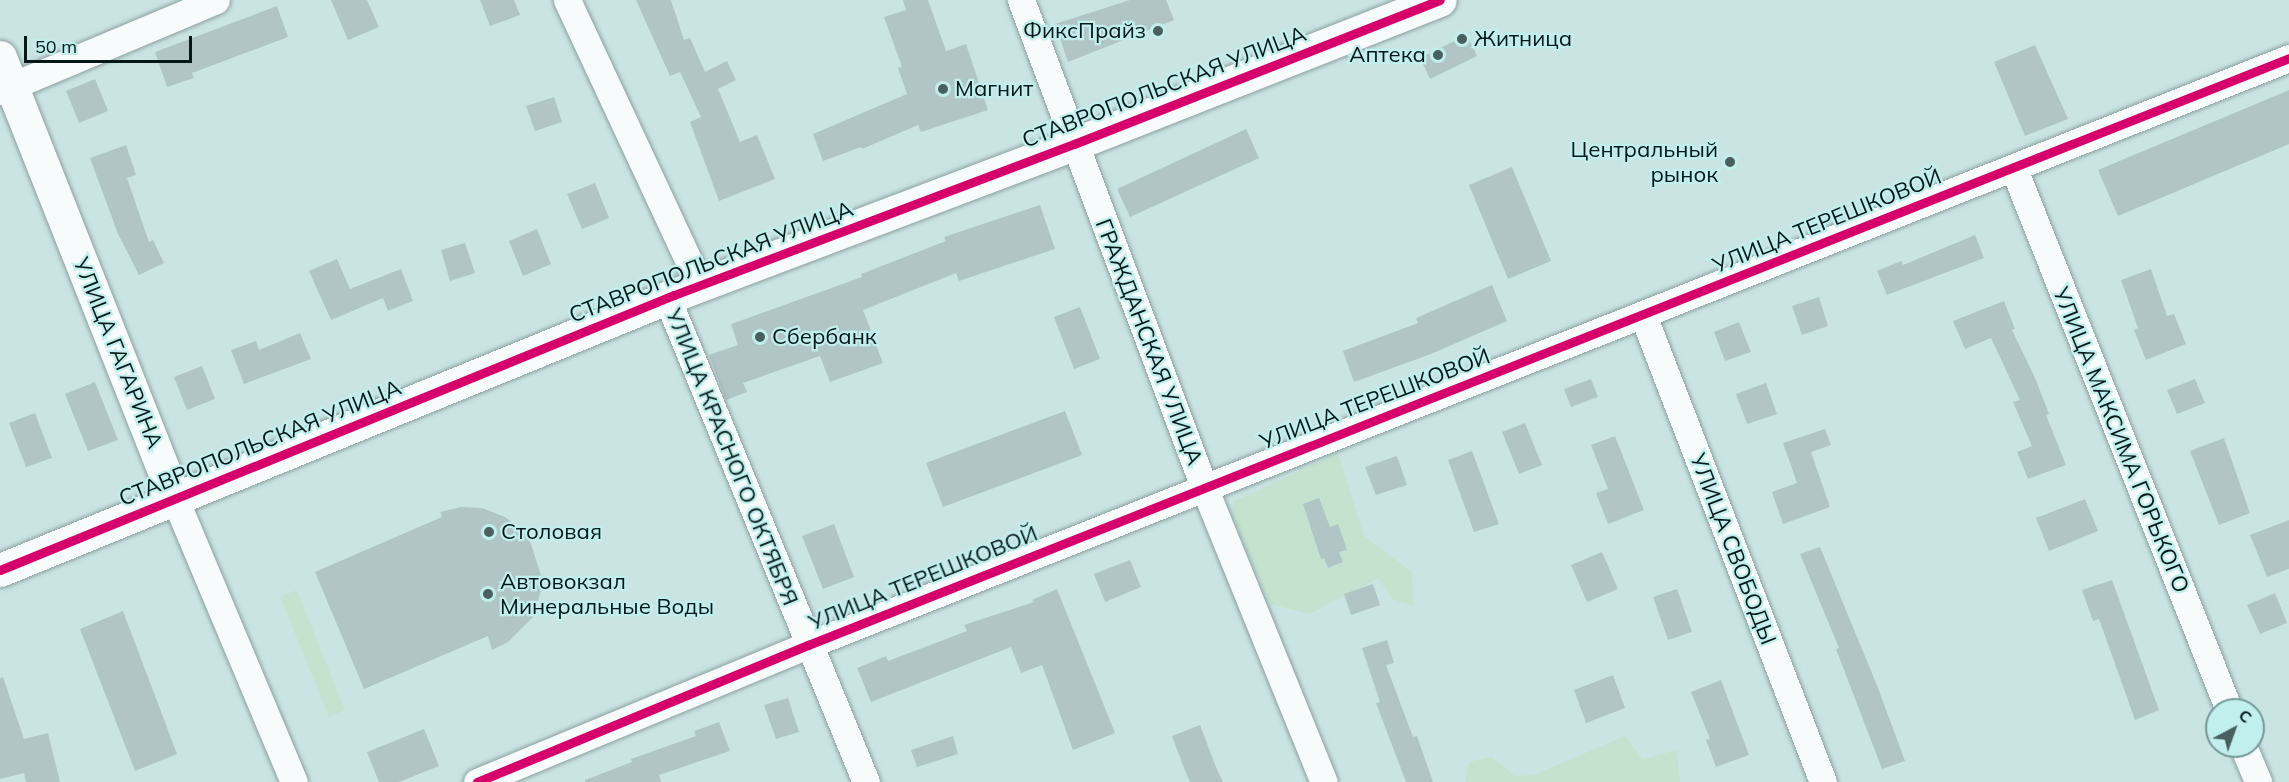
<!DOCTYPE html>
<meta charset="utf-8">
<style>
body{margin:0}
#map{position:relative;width:2289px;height:782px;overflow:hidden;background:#cae4e4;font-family:Mulish,sans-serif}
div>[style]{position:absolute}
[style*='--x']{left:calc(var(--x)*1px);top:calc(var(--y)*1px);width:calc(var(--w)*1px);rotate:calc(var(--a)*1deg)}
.green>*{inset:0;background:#c5e2cf}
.building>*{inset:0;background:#b1c5c7}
.roads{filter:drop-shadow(0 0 2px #8ba09f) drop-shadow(0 0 2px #8ba09f)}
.street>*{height:27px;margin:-13.5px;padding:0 13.5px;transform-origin:13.5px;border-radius:13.5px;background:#f7fbfb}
.secondary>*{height:33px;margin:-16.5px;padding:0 16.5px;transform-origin:16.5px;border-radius:16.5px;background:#f7fbfb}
.cycleway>*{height:9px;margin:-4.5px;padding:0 4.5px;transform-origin:4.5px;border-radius:4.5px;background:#d6006c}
.dots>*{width:16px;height:16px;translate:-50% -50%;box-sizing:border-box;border:3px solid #c0efee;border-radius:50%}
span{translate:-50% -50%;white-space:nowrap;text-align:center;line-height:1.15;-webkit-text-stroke:4.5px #c0efee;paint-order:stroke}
.poi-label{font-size:22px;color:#061717}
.right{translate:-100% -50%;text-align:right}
.left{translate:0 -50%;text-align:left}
.street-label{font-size:22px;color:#061717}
.north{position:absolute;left:2205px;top:698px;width:60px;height:60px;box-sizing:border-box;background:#c0efee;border:2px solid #769998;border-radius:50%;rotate:41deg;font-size:16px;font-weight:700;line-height:24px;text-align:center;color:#061717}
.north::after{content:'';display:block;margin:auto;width:21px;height:27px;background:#4b5f5f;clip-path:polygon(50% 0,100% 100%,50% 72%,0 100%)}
.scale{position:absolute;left:24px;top:36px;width:168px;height:27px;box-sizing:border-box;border:3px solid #061717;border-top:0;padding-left:8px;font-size:18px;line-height:21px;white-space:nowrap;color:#061717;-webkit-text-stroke:4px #c0efee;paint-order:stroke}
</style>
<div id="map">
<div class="green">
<div style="clip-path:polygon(1338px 453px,1364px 536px,1412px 572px,1414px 606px,1392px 599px,1378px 578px,1310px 614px,1270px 604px,1232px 515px,1234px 501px)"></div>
<div style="clip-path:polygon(297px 590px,345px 710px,329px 717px,280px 597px)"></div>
<div style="clip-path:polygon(1625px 736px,1643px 759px,1677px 750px,1680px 782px,1465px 782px,1469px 762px,1492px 757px,1515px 776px,1534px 775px)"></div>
</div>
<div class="building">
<div style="clip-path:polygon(331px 0,367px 0,379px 27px,348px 40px)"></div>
<div style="clip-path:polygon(480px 0,514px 0,520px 15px,490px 26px)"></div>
<div style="clip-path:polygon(636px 0,671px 0,684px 40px,690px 38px,705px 72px,727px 61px,736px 80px,718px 89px,740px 142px,757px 135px,775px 179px,719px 201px,690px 122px,701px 117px,680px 72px,670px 76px)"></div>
<div style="clip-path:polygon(903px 0,928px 0,946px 51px,966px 44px,988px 110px,921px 132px,918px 125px,862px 149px,861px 147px,823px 161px,813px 134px,907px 94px,898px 68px,902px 67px,884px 17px,906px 10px)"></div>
<div style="clip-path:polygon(1130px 0,1166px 0,1174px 20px,1068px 62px,1055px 24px)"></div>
<div style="clip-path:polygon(277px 6px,288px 37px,192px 73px,194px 78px,167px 87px,155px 52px)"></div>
<div style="clip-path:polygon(1467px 35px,1477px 56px,1430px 79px,1420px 58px)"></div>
<div style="clip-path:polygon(2035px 45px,2068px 119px,2025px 136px,1994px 62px)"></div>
<div style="clip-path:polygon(95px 79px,108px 111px,79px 123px,66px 91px)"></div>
<div style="clip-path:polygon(2289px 90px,2289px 144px,2118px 216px,2098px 170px)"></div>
<div style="clip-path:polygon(554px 97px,562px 122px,535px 131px,526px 106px)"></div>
<div style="clip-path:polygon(1246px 129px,1259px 158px,1130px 217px,1117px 189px)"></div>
<div style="clip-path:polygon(126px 145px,136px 175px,127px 178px,149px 242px,153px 240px,164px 263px,139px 275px,118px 234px,90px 158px)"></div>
<div style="clip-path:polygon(1512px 167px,1551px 261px,1508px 279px,1469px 185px)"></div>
<div style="clip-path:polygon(595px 183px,609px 218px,582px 229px,567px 194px)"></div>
<div style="clip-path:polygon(1040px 205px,1055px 249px,959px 281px,956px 273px,863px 310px,883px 363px,830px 382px,820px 356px,743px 383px,747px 392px,726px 400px,709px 355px,738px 345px,731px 324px,862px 277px,861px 274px,946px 241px,944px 237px)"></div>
<div style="clip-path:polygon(537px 229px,551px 264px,523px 276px,509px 241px)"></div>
<div style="clip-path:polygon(1975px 235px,1984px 258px,1887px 295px,1877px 271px,1901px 261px,1903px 265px)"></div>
<div style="clip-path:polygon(465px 243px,475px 273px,450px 281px,441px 250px)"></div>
<div style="clip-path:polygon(337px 259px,350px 289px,401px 269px,413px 301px,388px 311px,383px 298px,331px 320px,309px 271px)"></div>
<div style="clip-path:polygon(2151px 269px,2167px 316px,2174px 314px,2186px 344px,2146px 360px,2134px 330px,2138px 328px,2121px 280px)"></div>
<div style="clip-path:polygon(1492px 285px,1507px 321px,1431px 354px,1354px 382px,1343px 351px,1418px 323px,1416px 318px)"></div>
<div style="clip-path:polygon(1819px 297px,1828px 326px,1802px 335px,1792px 306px)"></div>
<div style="clip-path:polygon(2004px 301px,2015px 329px,2012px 330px,2036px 380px,2049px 414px,2046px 415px,2066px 465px,2028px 479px,2017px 452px,2032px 446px,2013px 402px,2020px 400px,1991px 338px,1965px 349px,1953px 321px)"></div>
<div style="clip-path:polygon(1080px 307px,1100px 359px,1074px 369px,1054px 317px)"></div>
<div style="clip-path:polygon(1739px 322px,1751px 352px,1725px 361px,1714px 332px)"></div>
<div style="clip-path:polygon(300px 333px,311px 359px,244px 384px,231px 350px,256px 341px,259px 350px)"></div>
<div style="clip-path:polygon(202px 366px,215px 399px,187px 410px,174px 377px)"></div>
<div style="clip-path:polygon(1591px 379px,1598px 397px,1571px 407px,1564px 389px)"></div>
<div style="clip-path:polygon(2195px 379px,2205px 403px,2177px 414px,2167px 390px)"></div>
<div style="clip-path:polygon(95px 382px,118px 440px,88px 451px,65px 394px)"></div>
<div style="clip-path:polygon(1766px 383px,1777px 414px,1747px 424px,1736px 394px)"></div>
<div style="clip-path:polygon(1065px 411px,1082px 455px,943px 507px,926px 463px)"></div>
<div style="clip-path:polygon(35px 413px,52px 458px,26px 467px,9px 423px)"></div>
<div style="clip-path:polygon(1525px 423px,1542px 465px,1519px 474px,1502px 432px)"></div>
<div style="clip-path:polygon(1825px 429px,1831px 445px,1811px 452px,1830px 507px,1783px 524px,1772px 492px,1797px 483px,1783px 443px)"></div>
<div style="clip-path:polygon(1615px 436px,1644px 510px,1608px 524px,1596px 493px,1608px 489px,1591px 445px)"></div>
<div style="clip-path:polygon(2224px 438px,2250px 513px,2219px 525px,2190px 451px)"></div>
<div style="clip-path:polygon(1472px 451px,1499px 524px,1474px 532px,1448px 460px)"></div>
<div style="clip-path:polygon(1397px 456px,1407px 485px,1376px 495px,1365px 467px)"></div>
<div style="clip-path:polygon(1319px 498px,1330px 527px,1338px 524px,1347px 550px,1339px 552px,1343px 562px,1328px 568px,1324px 558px,1321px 559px,1303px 504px)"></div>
<div style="clip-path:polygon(2085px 499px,2098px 531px,2049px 551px,2036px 518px)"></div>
<div style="clip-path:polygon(461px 507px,482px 508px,505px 517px,522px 530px,531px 544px,543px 582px,534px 616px,508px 642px,492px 650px,488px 636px,364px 689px,315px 572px,442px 517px,440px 512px)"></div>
<div style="clip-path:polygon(2289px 520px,2289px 569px,2267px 577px,2250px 535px)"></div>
<div style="clip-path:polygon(834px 524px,854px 577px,823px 589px,802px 536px)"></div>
<div style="clip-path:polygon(1820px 547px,1878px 688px,1905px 761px,1882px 769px,1836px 649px,1839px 648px,1800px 554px)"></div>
<div style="clip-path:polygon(1602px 552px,1618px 589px,1587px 602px,1571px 565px)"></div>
<div style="clip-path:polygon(1130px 560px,1141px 587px,1105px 602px,1094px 574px)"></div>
<div style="clip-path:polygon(2112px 580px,2159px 710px,2135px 720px,2099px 619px,2093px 621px,2082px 590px)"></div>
<div style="clip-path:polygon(1373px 584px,1380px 605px,1351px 615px,1344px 594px)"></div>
<div style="clip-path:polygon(1057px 589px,1115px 733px,1073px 750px,1042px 665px,1021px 673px,1011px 647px,871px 702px,857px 668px,886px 656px,888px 661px,967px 631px,964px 625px,1034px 602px,1032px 600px)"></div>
<div style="clip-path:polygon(1677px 589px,1692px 632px,1668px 640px,1653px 597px)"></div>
<div style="clip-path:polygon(2275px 593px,2287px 623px,2260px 634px,2247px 605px)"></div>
<div style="clip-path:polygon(123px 611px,177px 754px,135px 771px,80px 629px)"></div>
<div style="clip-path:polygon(1387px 640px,1394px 663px,1386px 665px,1413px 737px,1417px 736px,1433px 782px,1406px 782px,1376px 703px,1380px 702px,1362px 648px)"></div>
<div style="clip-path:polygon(1613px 675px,1625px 708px,1586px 723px,1574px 690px)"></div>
<div style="clip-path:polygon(3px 677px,24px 739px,48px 733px,60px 782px,26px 782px,24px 773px,0 779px,0 678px)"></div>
<div style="clip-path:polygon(1721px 680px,1749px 755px,1716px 767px,1706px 740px,1710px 739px,1691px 692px)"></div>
<div style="clip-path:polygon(788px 698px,799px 732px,776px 739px,764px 705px)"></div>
<div style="clip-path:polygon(719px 722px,730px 751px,659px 775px,661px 782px,585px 782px,585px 780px,632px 762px,631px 759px,696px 736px,694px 731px)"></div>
<div style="clip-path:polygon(1200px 725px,1216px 767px,1223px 782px,1190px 782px,1184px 768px,1172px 736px)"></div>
<div style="clip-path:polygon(424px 729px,439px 766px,399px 782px,379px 782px,367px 752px)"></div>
<div style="clip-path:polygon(953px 736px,958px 754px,917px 767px,911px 750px)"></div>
</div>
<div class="roads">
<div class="street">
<div style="--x:567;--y:0;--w:315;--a:65"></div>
<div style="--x:1021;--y:0;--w:520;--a:69.41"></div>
<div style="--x:1204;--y:487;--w:318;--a:67.9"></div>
<div style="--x:0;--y:91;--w:234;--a:-22.8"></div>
<div style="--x:2014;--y:169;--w:582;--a:68.33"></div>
<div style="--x:667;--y:298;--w:523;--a:67.65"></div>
<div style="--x:1643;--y:315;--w:500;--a:68.92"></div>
<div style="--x:175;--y:499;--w:307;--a:67.2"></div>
<div style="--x:2243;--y:746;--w:39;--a:67"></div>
<div style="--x:477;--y:782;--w:358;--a:-22.5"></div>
<div style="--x:808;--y:645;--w:1593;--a:-21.62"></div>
</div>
<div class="secondary">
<div style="--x:0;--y:57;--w:475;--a:68.4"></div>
<div style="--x:0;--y:570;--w:728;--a:-22.2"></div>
<div style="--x:674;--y:295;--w:428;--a:-20.7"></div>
<div style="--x:1074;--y:144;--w:393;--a:-21.5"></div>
</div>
</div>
<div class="cycleway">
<div style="--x:0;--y:570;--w:728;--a:-22.2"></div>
<div style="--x:674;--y:295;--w:428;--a:-20.7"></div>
<div style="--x:1074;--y:144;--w:393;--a:-21.5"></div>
<div style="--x:477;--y:782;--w:358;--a:-22.5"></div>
<div style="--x:808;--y:645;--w:1593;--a:-21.62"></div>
</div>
<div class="dots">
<div style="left:1158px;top:31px;background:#4b5f5f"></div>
<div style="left:1462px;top:39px;background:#4b5f5f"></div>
<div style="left:1438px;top:55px;background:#4b5f5f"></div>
<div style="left:943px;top:89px;background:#4b5f5f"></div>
<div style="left:1730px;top:162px;background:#4b5f5f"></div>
<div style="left:760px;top:337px;background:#4b5f5f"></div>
<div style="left:489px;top:532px;background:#4b5f5f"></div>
<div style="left:488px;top:594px;background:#4b5f5f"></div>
</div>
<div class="poi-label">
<span class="right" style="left:1146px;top:31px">ФиксПрайз</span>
<span class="left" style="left:1474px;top:39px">Житница</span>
<span class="right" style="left:1426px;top:55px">Аптека</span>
<span class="left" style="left:955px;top:89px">Магнит</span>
<span class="right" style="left:1718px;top:162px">Центральный<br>рынок</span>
<span class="left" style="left:772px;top:337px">Сбербанк</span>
<span class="left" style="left:501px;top:532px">Столовая</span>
<span class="left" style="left:500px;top:594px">Автовокзал<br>Минеральные Воды</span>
</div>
<div class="street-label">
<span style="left:1164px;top:87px;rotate:-21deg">СТАВРОПОЛЬСКАЯ УЛИЦА</span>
<span style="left:1827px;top:221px;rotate:-22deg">УЛИЦА ТЕРЕШКОВОЙ</span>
<span style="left:711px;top:262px;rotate:-21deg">СТАВРОПОЛЬСКАЯ УЛИЦА</span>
<span style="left:1149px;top:342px;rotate:69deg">ГРАЖДАНСКАЯ УЛИЦА</span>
<span style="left:118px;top:353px;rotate:68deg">УЛИЦА ГАГАРИНА</span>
<span style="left:1375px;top:399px;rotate:-21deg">УЛИЦА ТЕРЕШКОВОЙ</span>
<span style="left:2121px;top:440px;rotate:68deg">УЛИЦА МАКСИМА ГОРЬКОГО</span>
<span style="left:260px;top:443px;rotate:-22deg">СТАВРОПОЛЬСКАЯ УЛИЦА</span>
<span style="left:732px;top:457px;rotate:68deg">УЛИЦА КРАСНОГО ОКТЯБРЯ</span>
<span style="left:1733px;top:549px;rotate:69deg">УЛИЦА СВОБОДЫ</span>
<span style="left:923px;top:578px;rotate:-22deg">УЛИЦА ТЕРЕШКОВОЙ</span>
</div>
<div class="north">С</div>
<div class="scale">50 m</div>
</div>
